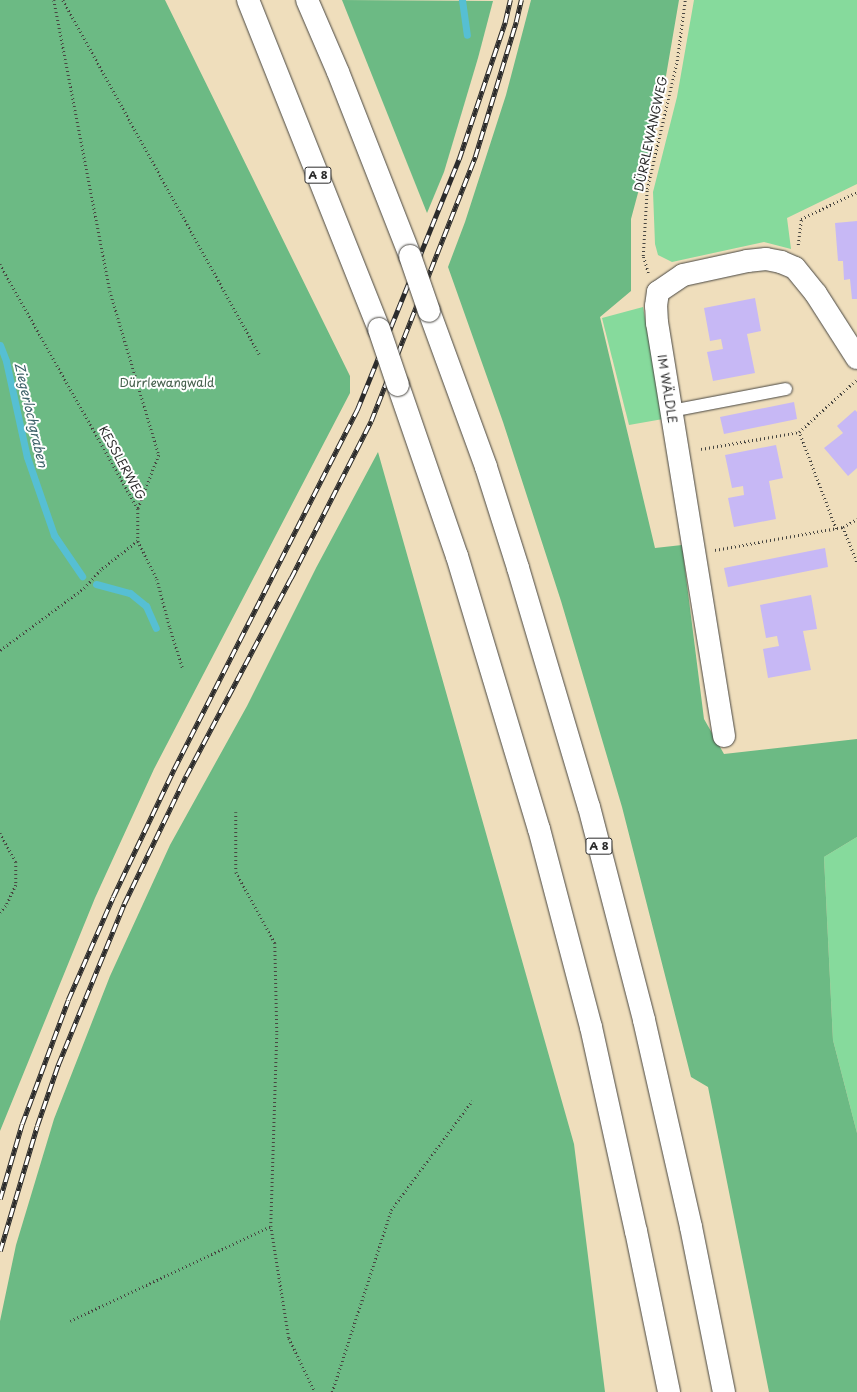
<!DOCTYPE html>
<meta charset="utf-8">
<style>
body{margin:0}
#map{position:relative;width:857px;height:1392px;overflow:hidden;background:#efdebc;font-family:"Playpen Sans",sans-serif}
div>[style]{position:absolute}
[style*='--x']{left:calc(var(--x)*1px);top:calc(var(--y)*1px);width:calc(var(--w)*1px);rotate:calc(var(--a)*1deg)}
.green>*{inset:0;background:#86da9c}
.forest>*{inset:0;background:#6cba84}
.stream>*{height:7px;margin:-3.5px;padding:0 3.5px;transform-origin:3.5px;border-radius:3.5px;background:#56bfd3}
.building>*{inset:0;background:#c7b8f5}
.path>*{height:2.5px;margin-top:-1.25px;transform-origin:0;background:repeating-linear-gradient(90deg,#484641 0 1px,transparent 0 4px)}
.roads{filter:drop-shadow(0 0 1px #484641) drop-shadow(0 0 1px #484641)}
.lane>*{height:12px;margin:-6px;padding:0 6px;transform-origin:6px;border-radius:6px;background:#fff}
.street>*{height:22px;margin:-11px;padding:0 11px;transform-origin:11px;border-radius:11px;background:#fff}
.highway>*{height:22px;margin:-11px;padding:0 11px;transform-origin:11px;border-radius:11px;background:#fff}
.rail>*{height:4.5px;margin-top:-2.25px;transform-origin:0;background:repeating-linear-gradient(90deg,#fff 0 9px,#2b2b2b 0 18px);box-sizing:border-box;border-block:1px solid #2b2b2b}
.bridges{filter:drop-shadow(0 0 1px #484641) drop-shadow(0 0 1px #484641)}
.highway-bridge>*{height:22px;margin:-11px;padding:0 11px;transform-origin:11px;border-radius:11px;background:#fff}
span{translate:-50% -50%;white-space:nowrap;text-align:center;line-height:1.15;-webkit-text-stroke:4px #fff;paint-order:stroke}
.shield-label span{padding:1px 3px;background:#fff;border:1px solid;border-radius:3px;-webkit-text-stroke-width:0}
.shield-label{font-size:11px;color:#2b2b2b;font-weight:700}
.street-label{font-size:12px;color:#2b2b2b}
.park-label{font-size:12px;color:#46604d}
.water-label{font-size:13px;color:#3a5f66;font-style:italic}
</style>
<div id="map">
<div class="green">
<div style="clip-path:polygon(694px 0,857px 0,857px 184px,787px 218px,791px 249px,764px 242px,672px 262px,658px 255px,655px 244px,653px 192px,677px 97px)"></div>
<div style="clip-path:polygon(643px 307px,663px 419px,629px 425px,602px 318px)"></div>
<div style="clip-path:polygon(857px 837px,857px 1133px,833px 1040px,824px 857px)"></div>
</div>
<div class="forest">
<div style="clip-path:polygon(0 0,165px 0,350px 376px,350px 393px,154px 769px,95px 898px,0 1131px)"></div>
<div style="clip-path:polygon(342px 0,493px 1px,478px 58px,444px 172px,427px 213px)"></div>
<div style="clip-path:polygon(531px 0,679px 0,660px 111px,631px 219px,631px 291px,600px 317px,655px 548px,682px 545px,704px 719px,724px 754px,857px 739px,857px 837px,824px 857px,833px 1040px,857px 1133px,857px 1392px,769px 1392px,708px 1087px,691px 1077px,622px 807px,561px 601px,503px 422px,448px 267px,465px 222px,506px 95px)"></div>
<div style="clip-path:polygon(378px 452px,574px 1144px,605px 1392px,0 1392px,0 1321px,16px 1245px,54px 1119px,110px 976px,170px 845px,247px 706px,316px 568px)"></div>
</div>
<div class="stream">
<div style="--x:462;--y:0;--w:35;--a:82"></div>
<div style="--x:0;--y:345;--w:17;--a:69"></div>
<div style="--x:6;--y:361;--w:98;--a:77.7"></div>
<div style="--x:27;--y:457;--w:83;--a:70.9"></div>
<div style="--x:54;--y:535;--w:50;--a:55.7"></div>
<div style="--x:96;--y:584;--w:35;--a:15"></div>
<div style="--x:130;--y:593;--w:21;--a:39"></div>
<div style="--x:146;--y:606;--w:24;--a:66"></div>
</div>
<div class="building">
<div style="clip-path:polygon(857px 221px,857px 299px,852px 299px,850px 279px,844px 280px,843px 261px,838px 261px,835px 223px)"></div>
<div style="clip-path:polygon(755px 298px,761px 331px,747px 334px,755px 373px,713px 381px,707px 352px,723px 349px,721px 339px,710px 341px,704px 308px)"></div>
<div style="clip-path:polygon(794px 402px,797px 419px,724px 434px,720px 417px)"></div>
<div style="clip-path:polygon(855px 410px,857px 412px,857px 468px,848px 476px,824px 448px,843px 433px,837px 426px)"></div>
<div style="clip-path:polygon(776px 445px,783px 478px,769px 481px,776px 519px,734px 527px,728px 498px,744px 495px,743px 486px,732px 488px,725px 455px)"></div>
<div style="clip-path:polygon(825px 548px,828px 567px,728px 587px,724px 568px)"></div>
<div style="clip-path:polygon(811px 595px,817px 629px,803px 631px,811px 670px,768px 678px,763px 649px,779px 646px,777px 636px,766px 638px,760px 605px)"></div>
</div>
<div class="path">
<div style="--x:54;--y:0;--w:296;--a:79.1"></div>
<div style="--x:110;--y:291;--w:171;--a:73.4"></div>
<div style="--x:159;--y:455;--w:58;--a:111.3"></div>
<div style="--x:63;--y:0;--w:405;--a:61"></div>
<div style="--x:798;--y:245;--w:26;--a:-83"></div>
<div style="--x:801;--y:219;--w:62;--a:-25.7"></div>
<div style="--x:0;--y:264;--w:281;--a:60.6"></div>
<div style="--x:138;--y:509;--w:32;--a:90"></div>
<div style="--x:138;--y:541;--w:47;--a:141.9"></div>
<div style="--x:101;--y:570;--w:24;--a:132"></div>
<div style="--x:85;--y:588;--w:106;--a:143.5"></div>
<div style="--x:648;--y:273;--w:18;--a:-106"></div>
<div style="--x:643;--y:256;--w:67;--a:-86.6"></div>
<div style="--x:647;--y:189;--w:131;--a:-76.8"></div>
<div style="--x:677;--y:61;--w:62;--a:-82.5"></div>
<div style="--x:701;--y:449;--w:99;--a:-9.8"></div>
<div style="--x:843;--y:527;--w:38;--a:68"></div>
<div style="--x:836;--y:529;--w:104;--a:-110.9"></div>
<div style="--x:799;--y:432;--w:77;--a:-42.4"></div>
<div style="--x:138;--y:541;--w:42;--a:63.4"></div>
<div style="--x:157;--y:579;--w:51;--a:75.1"></div>
<div style="--x:170;--y:628;--w:43;--a:72.4"></div>
<div style="--x:715;--y:550;--w:130;--a:-10.2"></div>
<div style="--x:843;--y:527;--w:16;--a:-30"></div>
<div style="--x:236;--y:812;--w:60;--a:90"></div>
<div style="--x:236;--y:872;--w:81;--a:61.2"></div>
<div style="--x:275;--y:943;--w:91;--a:88.7"></div>
<div style="--x:277;--y:1034;--w:192;--a:91.8"></div>
<div style="--x:271;--y:1226;--w:113;--a:80.9"></div>
<div style="--x:289;--y:1338;--w:60;--a:64.3"></div>
<div style="--x:0;--y:833;--w:33;--a:61"></div>
<div style="--x:16;--y:862;--w:23;--a:90"></div>
<div style="--x:16;--y:885;--w:23;--a:115"></div>
<div style="--x:6;--y:906;--w:9;--a:131"></div>
<div style="--x:70;--y:1321;--w:222;--a:-25.3"></div>
<div style="--x:332;--y:1392;--w:191;--a:-72"></div>
<div style="--x:391;--y:1210;--w:136;--a:-53.4"></div>
</div>
<div class="roads">
<div class="lane">
<div style="--x:671;--y:411;--w:117;--a:-10.8"></div>
</div>
<div class="street">
<div style="--x:724;--y:736;--w:418;--a:-99.2"></div>
<div style="--x:657;--y:323;--w:17;--a:-93"></div>
<div style="--x:656;--y:306;--w:14;--a:-82"></div>
<div style="--x:658;--y:292;--w:30;--a:-34"></div>
<div style="--x:683;--y:275;--w:66;--a:-12.3"></div>
<div style="--x:747;--y:261;--w:19;--a:-6"></div>
<div style="--x:766;--y:259;--w:15;--a:11"></div>
<div style="--x:781;--y:262;--w:15;--a:23"></div>
<div style="--x:795;--y:268;--w:33;--a:51"></div>
<div style="--x:816;--y:294;--w:76;--a:57.4"></div>
</div>
<div class="highway">
<div style="--x:248;--y:0;--w:354;--a:68.3"></div>
<div style="--x:307;--y:0;--w:78;--a:66.7"></div>
<div style="--x:338;--y:72;--w:198;--a:68.6"></div>
<div style="--x:429;--y:311;--w:166;--a:69.9"></div>
<div style="--x:486;--y:467;--w:106;--a:72.4"></div>
<div style="--x:518;--y:568;--w:249;--a:73.5"></div>
<div style="--x:589;--y:807;--w:220;--a:75.5"></div>
<div style="--x:644;--y:1020;--w:212;--a:77.2"></div>
<div style="--x:691;--y:1227;--w:168;--a:78.7"></div>
<div style="--x:398;--y:385;--w:181;--a:71"></div>
<div style="--x:457;--y:556;--w:285;--a:73.3"></div>
<div style="--x:539;--y:829;--w:205;--a:75.3"></div>
<div style="--x:591;--y:1027;--w:209;--a:77.6"></div>
<div style="--x:636;--y:1231;--w:164;--a:78.4"></div>
</div>
</div>
<div class="rail">
<div style="--x:0;--y:1199;--w:78;--a:-73.7"></div>
<div style="--x:22;--y:1124;--w:132;--a:-69.6"></div>
<div style="--x:68;--y:1000;--w:112;--a:-66.4"></div>
<div style="--x:113;--y:897;--w:142;--a:-64.5"></div>
<div style="--x:174;--y:769;--w:403;--a:-63"></div>
<div style="--x:357;--y:410;--w:271;--a:-67.9"></div>
<div style="--x:459;--y:159;--w:145;--a:-71.4"></div>
<div style="--x:505;--y:22;--w:23;--a:-77"></div>
<div style="--x:0;--y:1251;--w:130;--a:-73.5"></div>
<div style="--x:37;--y:1126;--w:65;--a:-71"></div>
<div style="--x:58;--y:1065;--w:174;--a:-67.7"></div>
<div style="--x:124;--y:904;--w:142;--a:-64.2"></div>
<div style="--x:186;--y:776;--w:224;--a:-62.1"></div>
<div style="--x:291;--y:578;--w:176;--a:-63"></div>
<div style="--x:371;--y:421;--w:284;--a:-68.5"></div>
<div style="--x:475;--y:157;--w:141;--a:-73.1"></div>
<div style="--x:516;--y:22;--w:23;--a:-77"></div>
</div>
<div class="bridges">
<div class="highway-bridge">
<div style="--x:410;--y:256;--w:58;--a:70.9"></div>
<div style="--x:379;--y:329;--w:59;--a:71.3"></div>
</div>
</div>
<div class="shield-label">
<span style="left:318px;top:175px">A 8</span>
<span style="left:599px;top:846px">A 8</span>
</div>
<div class="street-label">
<span style="left:651px;top:134px;rotate:-78deg">DÜRRLEWANGWEG</span>
<span style="left:667px;top:389px;rotate:81deg">IM WÄLDLE</span>
<span style="left:122px;top:463px;rotate:61deg">KESSLERWEG</span>
</div>
<div class="park-label">
<span style="left:167px;top:383px">Dürrlewangwald</span>
</div>
<div class="water-label">
<span style="left:31px;top:415px;rotate:77deg">Ziegerlochgraben</span>
</div>
</div>
